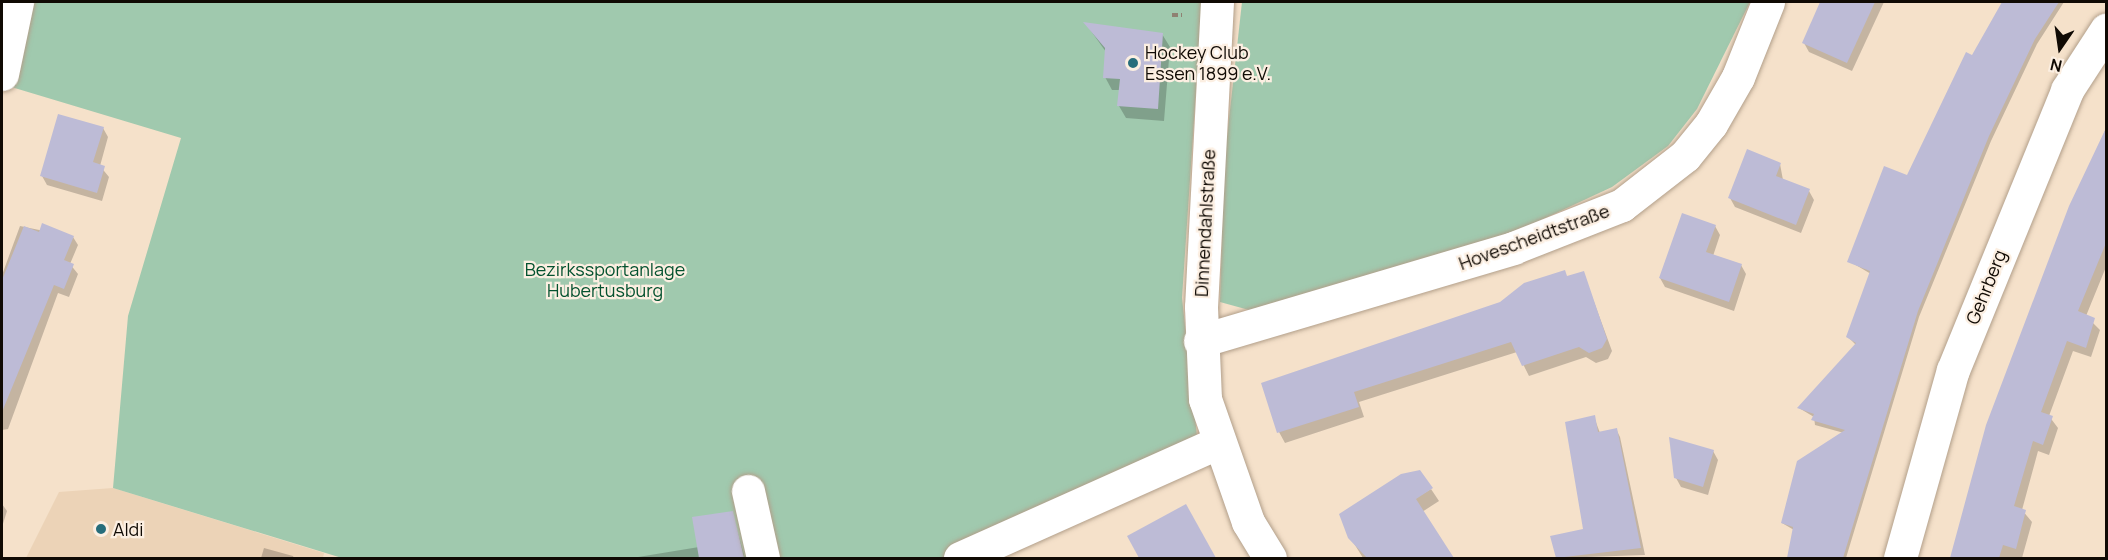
<!DOCTYPE html>
<meta charset="utf-8">
<style>
body{margin:0}
#map{position:relative;width:2108px;height:560px;overflow:hidden;background:#f5e1ca;font-family:Manrope,sans-serif}
div>[style]{position:absolute}
[style*='--x']{left:calc(var(--x)*1px);top:calc(var(--y)*1px);width:calc(var(--w)*1px);rotate:calc(var(--a)*1deg)}
.built>*{inset:0;background:#ecd3b7}
.green>*{inset:0;background:#a0c9ae}
.shadow>*{inset:0;background:#0003}
.building>*{inset:0;background:#bdbbd6}
.path>*{height:4px;margin-top:-2px;transform-origin:0;background:repeating-linear-gradient(90deg,#8f8172 0 6px,transparent 0 9px)}
.roads{filter:drop-shadow(0 0 2px #b29f8a) drop-shadow(0 0 2px #b29f8a)}
.minor>*{height:33px;margin:-16.5px;padding:0 16.5px;transform-origin:16.5px;border-radius:16.5px;background:#fff}
.dots>*{width:16px;height:16px;translate:-50% -50%;box-sizing:border-box;border:3px solid #fcefe2;border-radius:50%}
span{translate:-50% -50%;white-space:nowrap;text-align:center;line-height:1.15;-webkit-text-stroke:4.5px #fcefe2;paint-order:stroke}
.poi-label{font-size:18px;color:#100a04}
.left{translate:0 -50%;text-align:left}
.street-label{font-size:18px;color:#100a04}
.park-label{font-size:18px;color:#04522f}
.frame{position:absolute;inset:0;border:3px solid #100a04;pointer-events:none}
.north{position:absolute;left:2030px;top:18px;width:60px;height:60px;-webkit-text-stroke:4px #fcefe2;paint-order:stroke;rotate:193deg;font-size:16px;font-weight:700;line-height:24px;text-align:center;color:#100a04}
.north::after{content:'';display:block;margin:auto;width:21px;height:27px;background:#100a04;clip-path:polygon(50% 0,100% 100%,50% 72%,0 100%)}
</style>
<div id="map">
<div class="built">
<div style="clip-path:polygon(113px 488px,324px 553px,323px 558px,26px 558px,59px 492px)"></div>
</div>
<div class="green">
<div style="clip-path:polygon(25px 2px,1202px 2px,1182px 298px,1197px 436px,943px 558px,342px 558px,113px 488px,128px 316px,181px 138px,8px 86px)"></div>
<div style="clip-path:polygon(1242px 2px,1750px 2px,1697px 109px,1668px 146px,1612px 187px,1509px 235px,1249px 310px,1220px 302px,1224px 164px)"></div>
</div>
<div class="shadow">
<div style="clip-path:polygon(1822px 2px,1884px 2px,1852px 71px,1809px 52px,1804px 43px)"></div>
<div style="clip-path:polygon(2004px 2px,2064px 2px,2037px 44px,1991px 141px,1919px 317px,1846px 558px,1789px 558px,1794px 530px,1782px 523px,1844px 433px,1815px 425px,1814px 417px,1799px 408px,1856px 345px,1848px 337px,1871px 274px,1849px 261px,1908px 177px)"></div>
<div style="clip-path:polygon(1086px 24px,1162px 34px,1170px 47px,1164px 121px,1126px 118px,1119px 106px,1120px 90px,1112px 90px,1105px 77px,1106px 52px)"></div>
<div style="clip-path:polygon(103px 128px,108px 137px,100px 166px,109px 177px,102px 201px,47px 185px,42px 176px)"></div>
<div style="clip-path:polygon(2106px 128px,2106px 267px,2086px 316px,2100px 330px,2091px 357px,2073px 351px,2049px 416px,2058px 428px,2049px 455px,2038px 451px,2022px 510px,2032px 522px,2022px 558px,1954px 558px,1987px 425px)"></div>
<div style="clip-path:polygon(1780px 164px,1783px 180px,1809px 191px,1814px 200px,1801px 233px,1735px 207px,1730px 198px)"></div>
<div style="clip-path:polygon(20px 226px,73px 237px,78px 245px,70px 264px,78px 274px,69px 297px,58px 293px,8px 429px,2px 430px,2px 275px)"></div>
<div style="clip-path:polygon(1715px 226px,1720px 235px,1713px 256px,1741px 265px,1746px 274px,1734px 311px,1665px 287px,1660px 278px)"></div>
<div style="clip-path:polygon(1583px 272px,1612px 351px,1608px 359px,1596px 363px,1586px 357px,1529px 376px,1517px 352px,1359px 402px,1364px 417px,1285px 443px,1279px 432px,1501px 303px)"></div>
<div style="clip-path:polygon(1594px 417px,1600px 433px,1616px 429px,1620px 437px,1645px 555px,1557px 558px,1552px 537px,1585px 530px)"></div>
<div style="clip-path:polygon(1713px 451px,1718px 460px,1708px 495px,1681px 487px,1676px 478px)"></div>
<div style="clip-path:polygon(1431px 489px,1439px 501px,1422px 512px,1452px 558px,1363px 558px,1350px 537px)"></div>
<div style="clip-path:polygon(2px 504px,7px 511px,2px 527px)"></div>
<div style="clip-path:polygon(1186px 506px,1215px 558px,1141px 558px,1129px 537px)"></div>
<div style="clip-path:polygon(732px 512px,745px 558px,632px 558px,699px 547px)"></div>
<div style="clip-path:polygon(264px 548px,293px 556px,294px 558px,261px 558px)"></div>
</div>
<div class="building">
<div style="clip-path:polygon(1820px 2px,1875px 2px,1847px 63px,1802px 43px)"></div>
<div style="clip-path:polygon(2002px 2px,2059px 2px,2035px 39px,1989px 136px,1918px 311px,1843px 558px,1787px 558px,1793px 527px,1781px 523px,1797px 461px,1845px 430px,1811px 420px,1814px 414px,1797px 408px,1856px 343px,1846px 337px,1870px 271px,1847px 262px,1884px 166px,1907px 175px,1966px 52px,1972px 55px)"></div>
<div style="clip-path:polygon(1083px 22px,1163px 33px,1158px 109px,1117px 106px,1120px 79px,1103px 78px,1105px 48px)"></div>
<div style="clip-path:polygon(58px 114px,104px 127px,93px 162px,105px 166px,97px 193px,40px 176px)"></div>
<div style="clip-path:polygon(2106px 128px,2106px 243px,2078px 311px,2095px 318px,2086px 348px,2067px 341px,2041px 412px,2053px 416px,2043px 445px,2033px 441px,2014px 506px,2026px 510px,2016px 549px,2003px 545px,1999px 558px,1950px 558px,1986px 425px,2069px 206px)"></div>
<div style="clip-path:polygon(1747px 149px,1781px 163px,1776px 176px,1810px 189px,1796px 225px,1728px 198px)"></div>
<div style="clip-path:polygon(1682px 213px,1716px 225px,1706px 252px,1742px 264px,1729px 302px,1659px 278px)"></div>
<div style="clip-path:polygon(42px 223px,74px 236px,64px 260px,74px 264px,64px 289px,54px 285px,2px 412px,2px 280px,24px 226px,39px 232px)"></div>
<div style="clip-path:polygon(1565px 270px,1567px 276px,1584px 271px,1607px 339px,1602px 348px,1589px 353px,1579px 347px,1522px 366px,1511px 342px,1354px 392px,1359px 407px,1277px 433px,1261px 383px,1500px 302px,1524px 283px)"></div>
<div style="clip-path:polygon(1595px 415px,1598px 432px,1617px 428px,1641px 548px,1556px 558px,1550px 536px,1583px 529px,1565px 422px)"></div>
<div style="clip-path:polygon(1669px 437px,1714px 450px,1703px 487px,1674px 478px)"></div>
<div style="clip-path:polygon(1420px 470px,1433px 488px,1416px 499px,1454px 558px,1367px 558px,1348px 538px,1339px 514px,1401px 474px)"></div>
<div style="clip-path:polygon(1186px 504px,1216px 558px,1139px 558px,1127px 536px)"></div>
<div style="clip-path:polygon(733px 511px,744px 558px,699px 558px,692px 517px)"></div>
</div>
<div class="path">
<div style="--x:1172;--y:15;--w:10;--a:0"></div>
</div>
<div class="roads">
<div class="minor">
<div style="--x:1217;--y:2;--w:305;--a:93"></div>
<div style="--x:1201;--y:307;--w:92;--a:87.5"></div>
<div style="--x:1205;--y:399;--w:130;--a:70.7"></div>
<div style="--x:1248;--y:522;--w:42;--a:58.6"></div>
<div style="--x:2;--y:74;--w:74;--a:-78.2"></div>
<div style="--x:1200;--y:341;--w:327;--a:-16.5"></div>
<div style="--x:1513;--y:248;--w:117;--a:-21.5"></div>
<div style="--x:1622;--y:205;--w:80;--a:-37.9"></div>
<div style="--x:1685;--y:156;--w:41;--a:-50.9"></div>
<div style="--x:1711;--y:124;--w:54;--a:-60.1"></div>
<div style="--x:1738;--y:77;--w:81;--a:-68.2"></div>
<div style="--x:748;--y:491;--w:69;--a:77.4"></div>
<div style="--x:960;--y:558;--w:284;--a:-24.1"></div>
<div style="--x:1900;--y:558;--w:195;--a:-74.3"></div>
<div style="--x:1953;--y:370;--w:302;--a:-67.8"></div>
<div style="--x:2067;--y:90;--w:72;--a:-57"></div>
</div>
</div>
<div class="dots">
<div style="left:1133px;top:63px;background:#276d7b"></div>
<div style="left:101px;top:529px;background:#276d7b"></div>
</div>
<div class="poi-label">
<span class="left" style="left:1145px;top:63px">Hockey Club<br>Essen 1899 e.V.</span>
<span class="left" style="left:113px;top:529px">Aldi</span>
</div>
<div class="street-label">
<span style="left:1205px;top:223px;rotate:-87deg">Dinnendahlstraße</span>
<span style="left:1534px;top:237px;rotate:-20deg">Hovescheidtstraße</span>
<span style="left:1986px;top:287px;rotate:-68deg">Gehrberg</span>
</div>
<div class="park-label">
<span style="left:605px;top:280px">Bezirkssportanlage<br>Hubertusburg</span>
</div>
<div class="frame"></div>
<div class="north">N</div>
</div>
